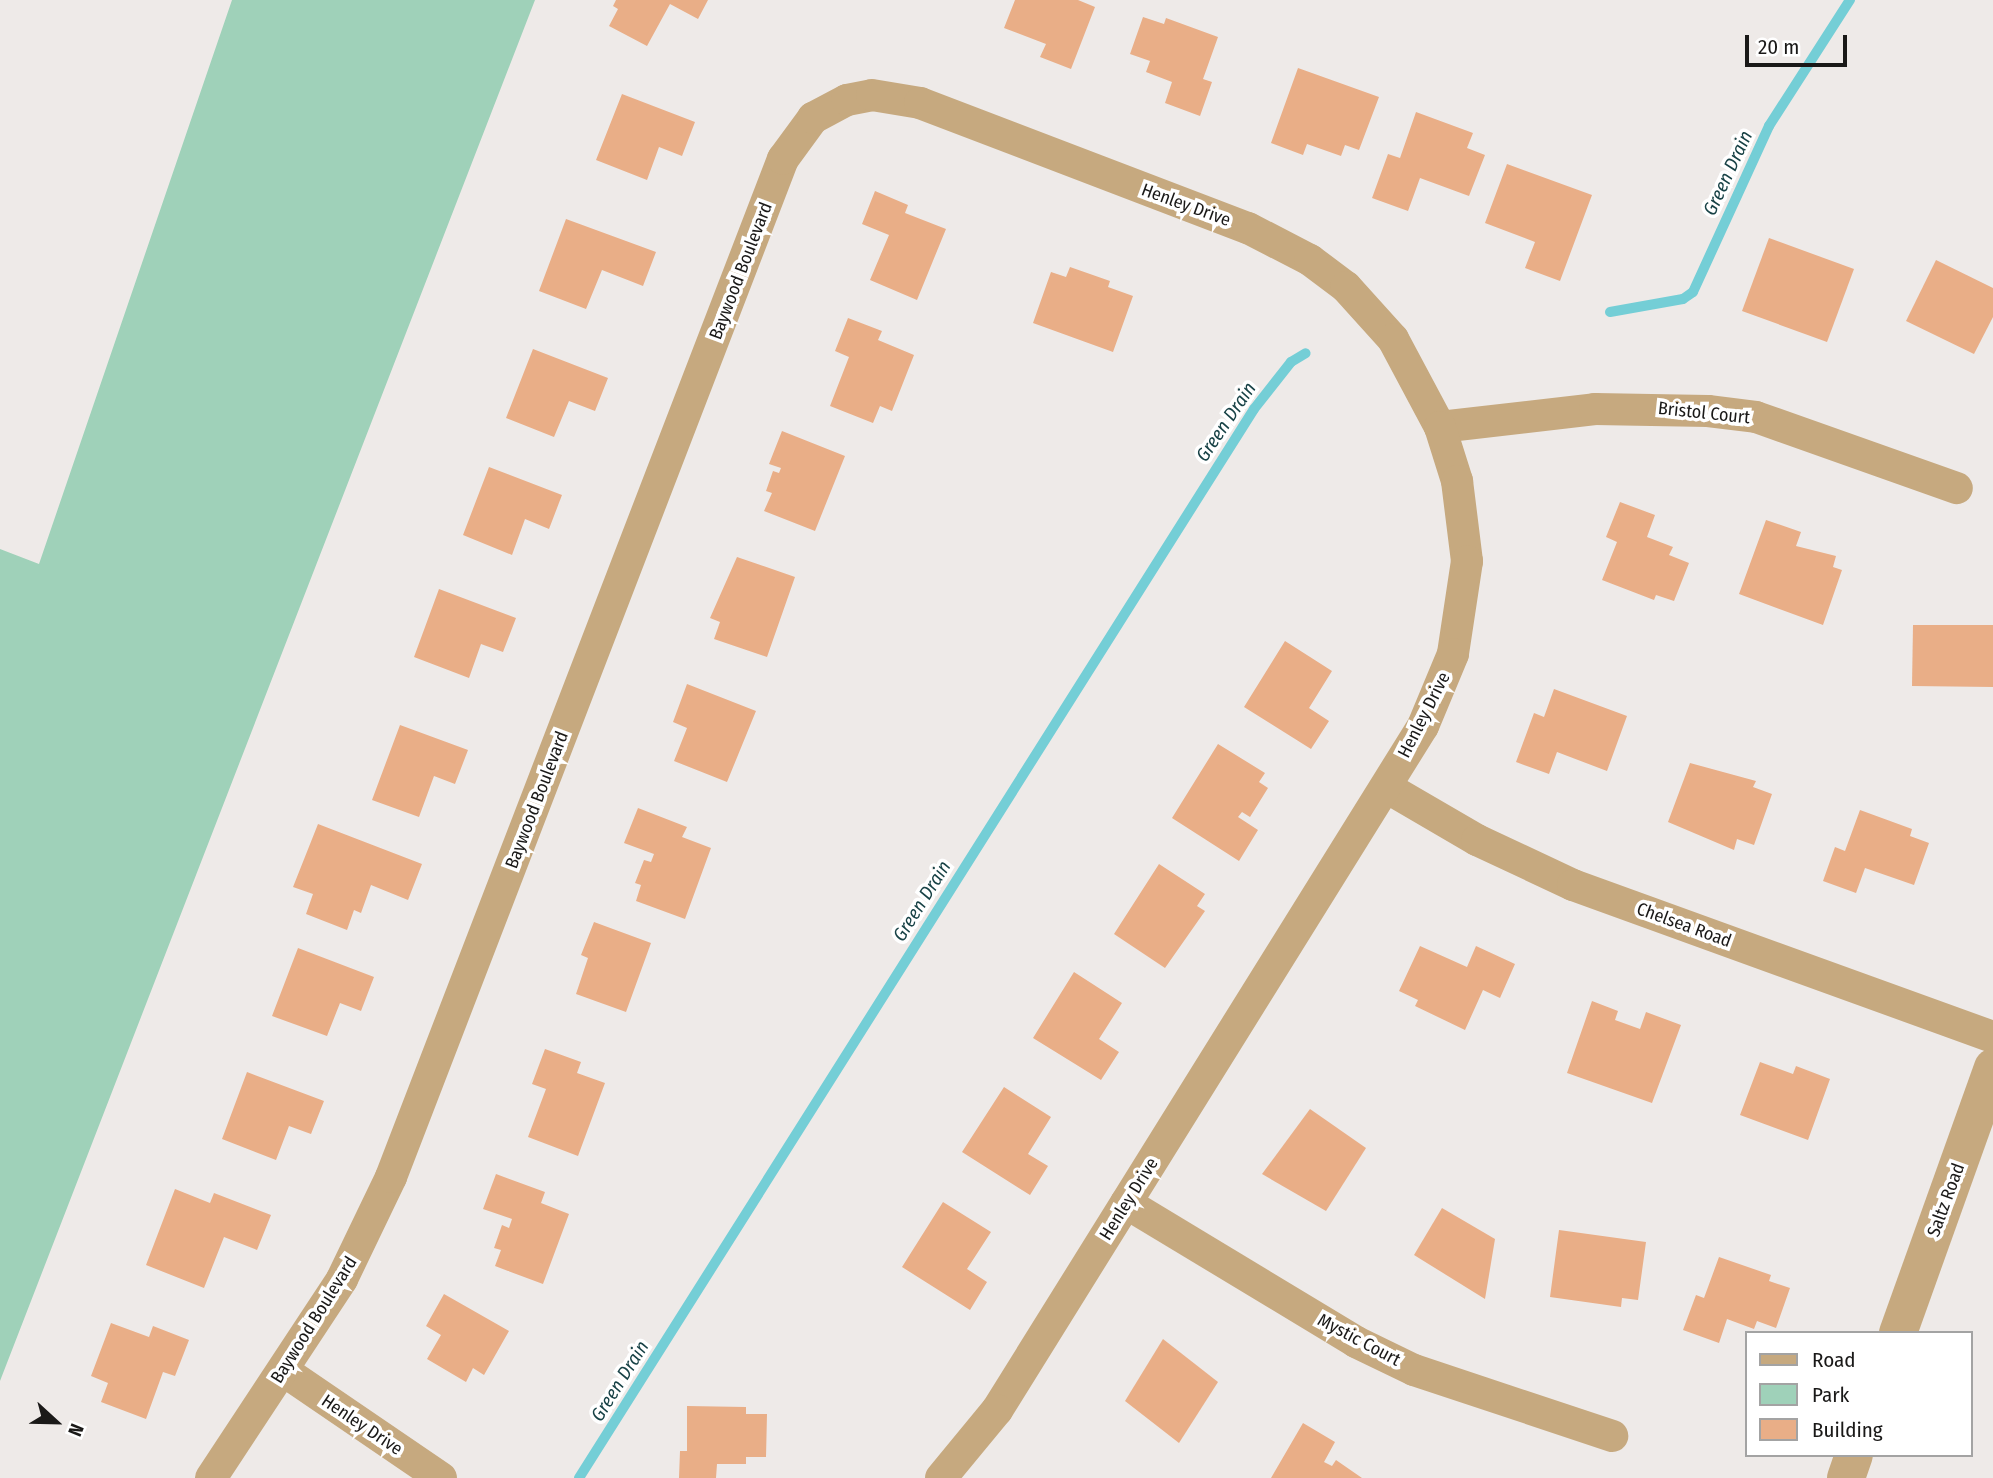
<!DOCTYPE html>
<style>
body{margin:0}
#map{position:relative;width:1993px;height:1478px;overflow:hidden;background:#eeeae8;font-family:"Fira Sans Condensed",sans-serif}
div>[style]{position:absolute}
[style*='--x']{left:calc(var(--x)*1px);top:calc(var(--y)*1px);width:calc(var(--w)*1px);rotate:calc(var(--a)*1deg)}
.green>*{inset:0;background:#9fd1b9}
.stream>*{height:10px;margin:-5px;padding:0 5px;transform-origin:5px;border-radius:5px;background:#74ced6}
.building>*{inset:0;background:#e9ae87}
.minor>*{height:32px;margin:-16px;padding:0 16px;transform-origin:16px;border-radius:16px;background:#c6a97f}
.tertiary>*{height:38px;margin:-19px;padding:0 19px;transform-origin:19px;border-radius:19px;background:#c6a97f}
span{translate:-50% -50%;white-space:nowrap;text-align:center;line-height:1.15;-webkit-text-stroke:7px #fff;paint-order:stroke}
.street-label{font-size:18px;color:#1a1918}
.water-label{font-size:19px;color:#184246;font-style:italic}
.legend{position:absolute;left:1745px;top:1331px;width:228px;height:126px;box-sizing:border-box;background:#fff;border:2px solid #a3a3a3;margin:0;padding:9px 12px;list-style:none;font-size:21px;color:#1a1918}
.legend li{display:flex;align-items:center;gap:14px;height:35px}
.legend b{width:35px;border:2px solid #a3a3a3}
.north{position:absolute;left:21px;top:1387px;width:70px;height:70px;-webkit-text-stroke:5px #fff;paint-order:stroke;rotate:112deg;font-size:19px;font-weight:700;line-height:28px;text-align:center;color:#1a1918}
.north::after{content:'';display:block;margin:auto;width:24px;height:32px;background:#1a1918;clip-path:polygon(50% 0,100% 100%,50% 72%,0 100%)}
.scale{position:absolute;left:1745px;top:35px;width:102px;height:32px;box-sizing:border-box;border:4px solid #1a1918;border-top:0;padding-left:9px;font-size:21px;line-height:24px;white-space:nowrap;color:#1a1918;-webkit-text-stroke:5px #fff;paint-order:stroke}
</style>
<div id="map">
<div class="green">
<div style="clip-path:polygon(232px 0,535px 0,0 1381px,0 549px,39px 564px)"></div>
</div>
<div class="stream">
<div style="--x:1610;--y:312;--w:74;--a:-10.1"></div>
<div style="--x:1683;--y:299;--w:12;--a:-35"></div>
<div style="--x:1693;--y:292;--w:183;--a:-65.4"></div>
<div style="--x:1769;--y:126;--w:150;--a:-57.3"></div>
<div style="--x:579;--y:1478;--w:1264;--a:-57.73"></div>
<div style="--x:1254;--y:409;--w:60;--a:-51.8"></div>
<div style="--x:1291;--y:362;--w:17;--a:-31"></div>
</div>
<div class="building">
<div style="clip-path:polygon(616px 0,708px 0,698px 19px,670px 4px,647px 46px,609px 26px,618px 9px,613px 6px)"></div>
<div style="clip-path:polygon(1015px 0,1078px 0,1095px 7px,1071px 69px,1040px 57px,1046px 44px,1004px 28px)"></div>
<div style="clip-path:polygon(1143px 17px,1164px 24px,1166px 18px,1218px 37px,1203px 79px,1212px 82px,1200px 116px,1165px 103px,1172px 82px,1146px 72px,1150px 61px,1130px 54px)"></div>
<div style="clip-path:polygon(1298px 68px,1379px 97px,1359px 150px,1345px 145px,1341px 156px,1307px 144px,1303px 155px,1271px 143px)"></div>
<div style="clip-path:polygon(622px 94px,695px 122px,682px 156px,659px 147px,647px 180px,596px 160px)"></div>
<div style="clip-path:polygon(1416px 112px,1473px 133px,1467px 148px,1485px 155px,1469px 196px,1420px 178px,1408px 211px,1372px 198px,1388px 154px,1400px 158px)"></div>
<div style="clip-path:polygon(1507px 164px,1592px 195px,1560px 281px,1525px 268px,1535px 242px,1485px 223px)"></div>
<div style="clip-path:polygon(875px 191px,908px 205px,905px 213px,946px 229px,917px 300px,870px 280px,889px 235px,862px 224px)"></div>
<div style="clip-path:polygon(566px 219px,656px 252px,643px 286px,602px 270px,586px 309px,539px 291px)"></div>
<div style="clip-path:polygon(1769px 238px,1854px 269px,1827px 342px,1742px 311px)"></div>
<div style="clip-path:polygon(1936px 260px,1993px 288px,1993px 317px,1974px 354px,1906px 321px)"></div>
<div style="clip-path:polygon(1070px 267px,1110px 281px,1108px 287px,1133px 296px,1113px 352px,1033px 323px,1051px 272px,1066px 277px)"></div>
<div style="clip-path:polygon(848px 318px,882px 331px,878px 340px,914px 355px,892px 411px,880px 406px,873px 423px,830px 406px,849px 357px,835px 351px)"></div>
<div style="clip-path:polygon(533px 349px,608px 378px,595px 411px,569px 401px,554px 437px,506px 418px)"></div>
<div style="clip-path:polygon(782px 431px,845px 456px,815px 531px,764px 511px,772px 493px,766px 491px,773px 471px,779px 473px,781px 468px,769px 464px)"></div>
<div style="clip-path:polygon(489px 467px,562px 495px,549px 529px,525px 519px,512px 555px,463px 535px)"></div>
<div style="clip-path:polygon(1620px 502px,1655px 515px,1647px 537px,1673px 547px,1669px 555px,1689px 563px,1674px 601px,1656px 595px,1654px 600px,1602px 580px,1617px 542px,1606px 537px)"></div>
<div style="clip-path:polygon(1766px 520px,1801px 532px,1796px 546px,1836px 556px,1833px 567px,1842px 570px,1823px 625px,1739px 594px)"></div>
<div style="clip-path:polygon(737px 557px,795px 577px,767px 657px,714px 639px,720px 622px,710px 618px)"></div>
<div style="clip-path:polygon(439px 589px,516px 618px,503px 652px,481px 644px,469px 678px,414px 657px)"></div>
<div style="clip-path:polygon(1913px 625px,1993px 625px,1993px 687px,1912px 686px)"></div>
<div style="clip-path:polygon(1285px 641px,1332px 671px,1309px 708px,1329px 721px,1311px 749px,1244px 707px)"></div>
<div style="clip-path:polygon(687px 684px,756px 711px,727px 782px,674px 761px,687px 728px,673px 722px)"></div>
<div style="clip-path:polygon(1554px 689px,1627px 716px,1607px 771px,1557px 752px,1549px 774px,1516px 762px,1534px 713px,1544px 717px)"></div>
<div style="clip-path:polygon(400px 725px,468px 750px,455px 784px,434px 776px,419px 817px,372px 800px)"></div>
<div style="clip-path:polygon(1218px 744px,1265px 773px,1259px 782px,1268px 788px,1250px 817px,1242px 812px,1238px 817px,1258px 830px,1239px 861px,1172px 818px)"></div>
<div style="clip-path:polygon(1690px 763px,1756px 781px,1753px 787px,1772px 794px,1754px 845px,1737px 839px,1734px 850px,1668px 822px)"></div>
<div style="clip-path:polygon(638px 808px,687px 827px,682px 837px,711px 848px,685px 919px,636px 901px,641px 885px,635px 883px,644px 860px,651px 862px,654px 854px,624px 843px)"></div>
<div style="clip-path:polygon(1860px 810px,1912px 829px,1910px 836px,1929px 843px,1914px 885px,1865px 868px,1856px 893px,1823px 881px,1835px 847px,1845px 851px)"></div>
<div style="clip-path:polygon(318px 824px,422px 864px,408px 900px,371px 885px,361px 913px,354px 910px,347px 930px,306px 914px,313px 894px,293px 887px)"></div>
<div style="clip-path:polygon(1159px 864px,1205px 894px,1197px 906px,1205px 911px,1165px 968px,1114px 934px)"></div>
<div style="clip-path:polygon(594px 922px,651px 943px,626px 1012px,576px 994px,588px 958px,581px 955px)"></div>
<div style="clip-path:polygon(1420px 946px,1467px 967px,1476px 946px,1515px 964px,1500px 998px,1483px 990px,1465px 1030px,1415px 1006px,1418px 1000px,1399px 991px)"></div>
<div style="clip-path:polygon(298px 948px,374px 977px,361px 1011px,340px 1003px,327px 1036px,272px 1016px)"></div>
<div style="clip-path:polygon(1074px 972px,1122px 1003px,1099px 1039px,1119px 1052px,1101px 1080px,1033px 1038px)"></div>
<div style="clip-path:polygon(1592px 1001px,1618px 1011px,1615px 1020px,1640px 1029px,1646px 1012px,1681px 1025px,1652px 1103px,1567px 1073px)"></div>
<div style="clip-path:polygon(545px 1049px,581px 1062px,577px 1073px,605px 1083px,578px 1156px,528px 1137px,546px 1089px,532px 1084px)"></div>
<div style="clip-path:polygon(1760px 1062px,1793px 1074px,1796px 1066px,1830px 1079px,1808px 1140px,1740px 1115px)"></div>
<div style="clip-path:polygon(247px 1072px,324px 1101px,311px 1134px,289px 1126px,276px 1160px,222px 1139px)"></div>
<div style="clip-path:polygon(1004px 1087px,1051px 1117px,1028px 1154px,1048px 1166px,1030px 1195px,962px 1152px)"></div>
<div style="clip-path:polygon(1310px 1109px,1366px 1148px,1326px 1211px,1262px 1174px)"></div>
<div style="clip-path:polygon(496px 1174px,545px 1192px,541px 1203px,569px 1214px,543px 1284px,495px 1266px,501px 1250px,494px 1248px,502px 1225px,509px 1228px,512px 1219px,483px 1209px)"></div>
<div style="clip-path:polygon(175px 1189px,210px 1203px,214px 1193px,271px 1215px,257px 1250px,224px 1237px,204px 1288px,146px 1265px)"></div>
<div style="clip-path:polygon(943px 1202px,991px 1232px,967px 1269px,987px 1282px,970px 1310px,902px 1267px)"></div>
<div style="clip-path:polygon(1442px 1208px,1495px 1239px,1485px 1299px,1414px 1255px)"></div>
<div style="clip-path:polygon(1559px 1230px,1646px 1242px,1638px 1300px,1622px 1298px,1621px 1307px,1550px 1297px)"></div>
<div style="clip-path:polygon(1719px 1257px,1771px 1275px,1769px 1281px,1790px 1288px,1776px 1328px,1757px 1321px,1754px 1329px,1727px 1319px,1719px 1343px,1683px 1330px,1696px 1295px,1704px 1298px)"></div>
<div style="clip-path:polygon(444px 1294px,509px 1331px,484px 1375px,473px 1368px,466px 1382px,427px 1359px,441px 1335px,426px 1326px)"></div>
<div style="clip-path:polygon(111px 1323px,149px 1337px,153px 1326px,189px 1340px,175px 1376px,163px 1372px,146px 1419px,101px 1402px,108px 1383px,91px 1376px)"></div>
<div style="clip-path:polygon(1163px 1339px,1218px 1382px,1179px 1443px,1125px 1401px)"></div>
<div style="clip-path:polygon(687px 1406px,746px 1407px,746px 1414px,767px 1414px,766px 1457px,746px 1457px,746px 1464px,717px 1464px,716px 1478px,679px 1478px,680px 1451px,687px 1451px)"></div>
<div style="clip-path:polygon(1303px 1423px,1335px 1442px,1324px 1462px,1332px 1466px,1336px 1460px,1362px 1478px,1271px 1478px)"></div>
</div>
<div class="minor">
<div style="--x:1440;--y:427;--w:156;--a:-6.6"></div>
<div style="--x:1595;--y:409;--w:113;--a:1"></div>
<div style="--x:1708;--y:411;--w:48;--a:7.1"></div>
<div style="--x:1756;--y:417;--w:213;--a:19.5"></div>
<div style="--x:1386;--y:787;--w:105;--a:30.2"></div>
<div style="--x:1477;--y:840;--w:106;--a:25.1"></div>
<div style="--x:1573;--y:885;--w:447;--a:19.9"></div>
<div style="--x:1126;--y:1203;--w:269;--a:31.1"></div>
<div style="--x:1356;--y:1342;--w:64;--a:25.8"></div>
<div style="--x:1414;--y:1370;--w:209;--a:18.4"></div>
<div style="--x:284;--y:1371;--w:190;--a:34.3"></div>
<div style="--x:211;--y:1478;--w:238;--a:-56.6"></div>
<div style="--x:342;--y:1279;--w:113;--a:-64.3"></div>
<div style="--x:391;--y:1177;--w:1091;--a:-68.94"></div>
<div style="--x:783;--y:159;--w:51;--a:-53.8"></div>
<div style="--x:813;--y:118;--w:38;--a:-28"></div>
<div style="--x:847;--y:100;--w:25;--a:-11"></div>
<div style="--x:872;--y:95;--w:49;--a:9.5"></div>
<div style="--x:920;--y:103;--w:351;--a:20.9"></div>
<div style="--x:1248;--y:228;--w:70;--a:27.3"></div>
<div style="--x:1310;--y:260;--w:45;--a:36.9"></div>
<div style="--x:1346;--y:287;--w:70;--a:47.9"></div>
<div style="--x:1393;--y:339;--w:100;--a:61.9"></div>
<div style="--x:1440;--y:427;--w:57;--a:72.5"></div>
<div style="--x:1457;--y:481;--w:81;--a:82.9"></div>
<div style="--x:1467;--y:561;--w:94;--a:98.6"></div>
<div style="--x:1453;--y:654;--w:78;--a:112.6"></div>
<div style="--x:1423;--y:726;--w:806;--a:121.91"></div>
<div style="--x:997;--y:1410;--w:88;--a:129.5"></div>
</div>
<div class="tertiary">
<div style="--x:1898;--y:1333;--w:282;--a:-70.3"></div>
<div style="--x:1846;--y:1478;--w:24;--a:-71"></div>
</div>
<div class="street-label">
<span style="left:1186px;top:205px;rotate:20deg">Henley Drive</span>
<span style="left:741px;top:271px;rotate:-69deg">Baywood Boulevard</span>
<span style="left:1704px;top:413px;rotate:6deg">Bristol Court</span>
<span style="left:1424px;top:715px;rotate:-63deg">Henley Drive</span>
<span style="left:537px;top:800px;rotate:-69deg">Baywood Boulevard</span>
<span style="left:1684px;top:925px;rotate:20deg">Chelsea Road</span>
<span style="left:1129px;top:1199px;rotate:-58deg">Henley Drive</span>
<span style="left:1946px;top:1200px;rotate:-70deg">Saltz Road</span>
<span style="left:314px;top:1320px;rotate:-58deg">Baywood Boulevard</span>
<span style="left:1359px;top:1340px;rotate:28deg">Mystic Court</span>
<span style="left:362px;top:1425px;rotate:34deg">Henley Drive</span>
</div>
<div class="water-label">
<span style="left:1728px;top:173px;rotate:-65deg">Green Drain</span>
<span style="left:1226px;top:422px;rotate:-56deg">Green Drain</span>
<span style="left:922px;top:901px;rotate:-58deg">Green Drain</span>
<span style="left:620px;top:1381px;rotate:-58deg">Green Drain</span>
</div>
<ul class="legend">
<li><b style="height:9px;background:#c6a97f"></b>Road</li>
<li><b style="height:19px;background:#9fd1b9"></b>Park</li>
<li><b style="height:19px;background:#e9ae87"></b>Building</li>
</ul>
<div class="north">N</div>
<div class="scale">20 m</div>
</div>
